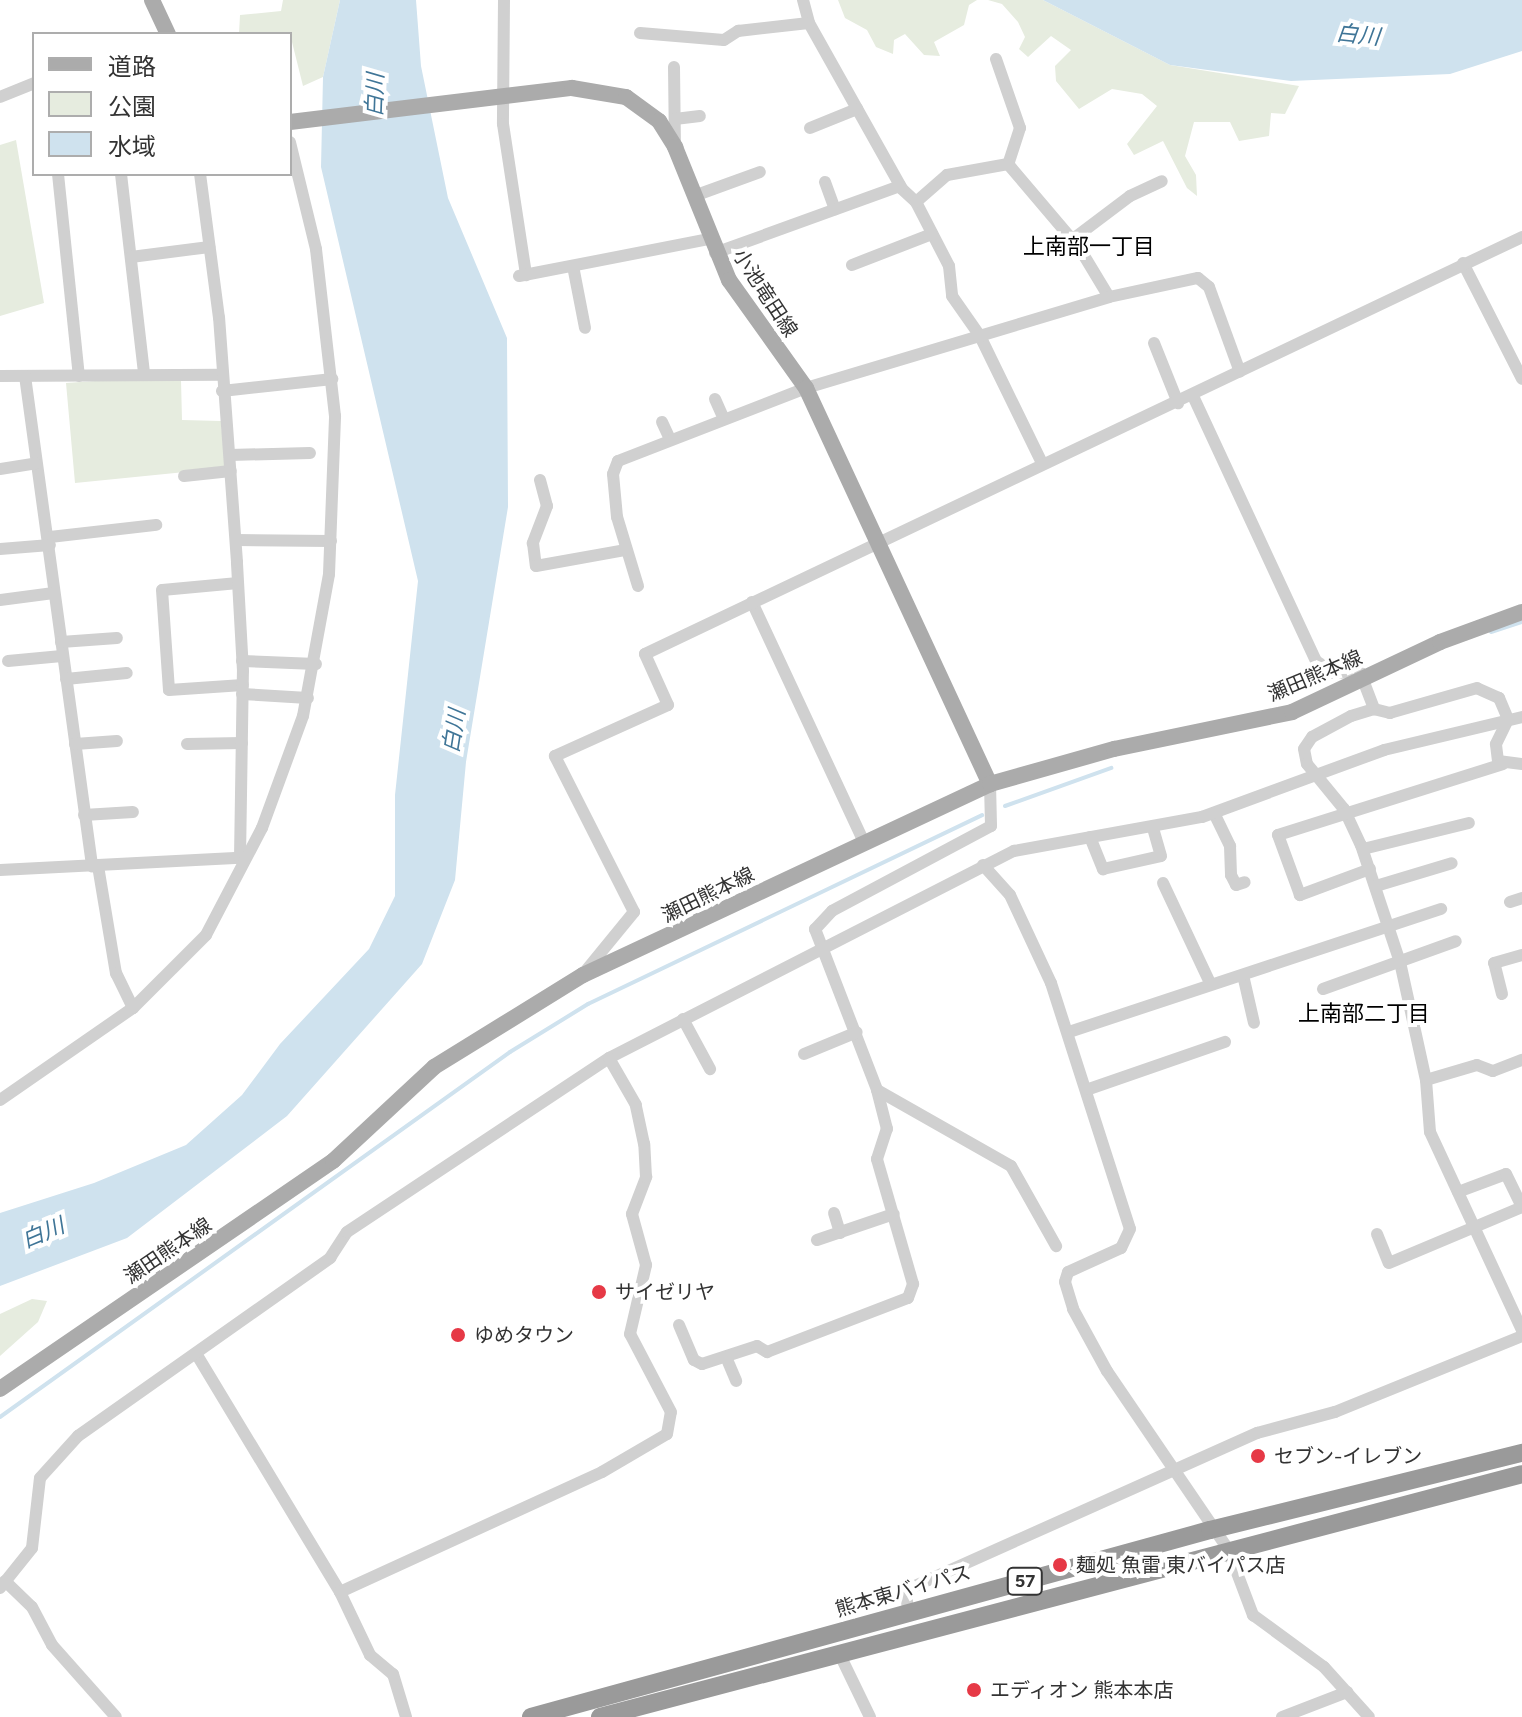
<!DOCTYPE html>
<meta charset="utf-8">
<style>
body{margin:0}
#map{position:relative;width:1522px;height:1717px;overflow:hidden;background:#fff;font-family:Figtree,"Noto Sans JP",sans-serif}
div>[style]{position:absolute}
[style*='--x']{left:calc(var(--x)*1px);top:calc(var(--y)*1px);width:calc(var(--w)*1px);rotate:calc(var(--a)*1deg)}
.green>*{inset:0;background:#e6ecdf}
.water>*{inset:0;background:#cfe2ee}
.stream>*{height:4px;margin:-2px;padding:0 2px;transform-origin:2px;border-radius:2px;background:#cfe2ee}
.minor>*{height:12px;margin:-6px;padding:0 6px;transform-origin:6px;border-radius:6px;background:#d0d0d0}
.major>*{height:16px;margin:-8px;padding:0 8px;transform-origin:8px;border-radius:8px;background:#ababab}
.highway>*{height:18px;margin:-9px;padding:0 9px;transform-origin:9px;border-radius:9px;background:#9a9a9a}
.dots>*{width:22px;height:22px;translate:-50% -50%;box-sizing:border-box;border:4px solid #fff;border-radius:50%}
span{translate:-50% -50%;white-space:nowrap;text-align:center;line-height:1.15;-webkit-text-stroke:8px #fff;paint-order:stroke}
.shield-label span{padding:2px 6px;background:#fff;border:2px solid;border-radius:6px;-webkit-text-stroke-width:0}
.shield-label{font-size:18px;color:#333;font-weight:700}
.street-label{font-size:20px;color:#333}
.poi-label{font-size:20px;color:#333}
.left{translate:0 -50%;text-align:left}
.water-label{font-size:22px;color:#3f7597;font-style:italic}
.neighbourhood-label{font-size:22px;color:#000}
.legend{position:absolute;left:32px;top:32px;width:260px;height:144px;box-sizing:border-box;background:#fff;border:2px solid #adadad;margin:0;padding:10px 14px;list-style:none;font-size:24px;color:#333}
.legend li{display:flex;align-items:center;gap:16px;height:40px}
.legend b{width:40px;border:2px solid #adadad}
</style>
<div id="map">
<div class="green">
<div style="clip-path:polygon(283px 0,340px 0,323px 77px,303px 86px,290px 34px,239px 34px,240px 15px,281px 11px)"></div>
<div style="clip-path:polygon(838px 0,977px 0,969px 5px,964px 25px,934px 42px,940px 56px,924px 55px,905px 34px,894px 40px,893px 54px,876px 47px,867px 30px,845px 18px)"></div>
<div style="clip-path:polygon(988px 0,1043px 0,1170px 65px,1299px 86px,1285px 114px,1271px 113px,1269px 136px,1239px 141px,1230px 122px,1194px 122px,1185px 156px,1196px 175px,1197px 196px,1187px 188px,1163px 141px,1134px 155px,1127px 144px,1157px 106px,1142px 94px,1112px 89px,1079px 109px,1056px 81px,1055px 66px,1071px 50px,1051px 36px,1028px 57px,1019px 49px,1025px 37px,1018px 22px,1002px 4px)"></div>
<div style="clip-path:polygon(16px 140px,44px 303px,0 316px,0 145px)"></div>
<div style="clip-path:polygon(124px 379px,181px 380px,182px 420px,221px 421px,225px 468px,75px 483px,66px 383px)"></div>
<div style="clip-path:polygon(32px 1299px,47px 1301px,38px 1322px,0 1356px,0 1314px)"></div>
</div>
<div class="water">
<div style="clip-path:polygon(340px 0,416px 0,421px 66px,448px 198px,507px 338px,508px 507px,466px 762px,455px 880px,422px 964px,287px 1116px,127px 1238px,0 1286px,0 1213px,94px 1183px,186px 1145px,242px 1095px,280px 1044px,369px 949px,395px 896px,395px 795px,418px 581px,321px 167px,323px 77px)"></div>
<div style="clip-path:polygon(1043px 0,1522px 0,1522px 51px,1450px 74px,1291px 81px,1170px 65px)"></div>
</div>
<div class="stream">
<div style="--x:1491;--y:632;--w:33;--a:-18"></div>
<div style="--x:1005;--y:806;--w:113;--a:-19.7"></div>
<div style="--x:0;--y:1417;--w:627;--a:-35.59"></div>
<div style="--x:510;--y:1052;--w:92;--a:-31.6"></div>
<div style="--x:588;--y:1004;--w:437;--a:-25.6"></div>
</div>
<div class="minor">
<div style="--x:504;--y:0;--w:124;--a:90.5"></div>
<div style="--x:503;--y:124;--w:153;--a:81.3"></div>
<div style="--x:803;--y:0;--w:24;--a:75"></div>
<div style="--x:640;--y:33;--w:84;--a:4.8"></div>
<div style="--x:724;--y:40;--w:17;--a:-33"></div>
<div style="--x:738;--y:31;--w:71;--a:-6.4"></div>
<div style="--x:809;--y:23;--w:190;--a:60.7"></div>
<div style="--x:902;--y:189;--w:19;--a:43"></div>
<div style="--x:916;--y:202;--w:72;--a:62.7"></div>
<div style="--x:949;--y:266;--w:30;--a:84"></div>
<div style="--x:952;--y:296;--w:49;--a:55"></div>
<div style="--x:980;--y:336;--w:141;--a:64"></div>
<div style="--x:996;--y:59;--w:73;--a:70.8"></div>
<div style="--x:1020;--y:128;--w:38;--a:108"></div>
<div style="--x:674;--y:67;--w:80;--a:89.3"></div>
<div style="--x:0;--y:97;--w:37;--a:-22"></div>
<div style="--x:675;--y:119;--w:25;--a:-7"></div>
<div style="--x:810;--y:128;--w:51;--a:-22"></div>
<div style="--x:58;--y:174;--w:203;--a:84.1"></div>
<div style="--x:121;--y:174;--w:200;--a:83.4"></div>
<div style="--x:825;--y:182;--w:29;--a:70"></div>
<div style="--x:694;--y:196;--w:70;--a:-20"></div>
<div style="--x:916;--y:202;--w:41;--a:-41.1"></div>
<div style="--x:947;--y:175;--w:62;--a:-10.2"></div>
<div style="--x:1008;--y:164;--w:111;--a:49.7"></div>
<div style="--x:1080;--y:249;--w:56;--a:58.9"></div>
<div style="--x:1073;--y:239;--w:71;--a:-37"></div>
<div style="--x:1130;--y:196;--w:35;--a:-25"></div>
<div style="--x:715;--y:253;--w:197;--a:-19.9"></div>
<div style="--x:131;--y:257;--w:79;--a:-7.3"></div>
<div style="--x:1463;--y:263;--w:130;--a:63"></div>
<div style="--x:852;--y:265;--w:86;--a:-21.2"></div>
<div style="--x:573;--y:266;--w:63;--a:79"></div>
<div style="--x:519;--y:276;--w:194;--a:-11"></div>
<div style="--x:1154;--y:343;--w:65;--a:68.2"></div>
<div style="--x:0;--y:376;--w:221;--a:-0.3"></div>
<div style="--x:25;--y:376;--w:495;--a:82.2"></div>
<div style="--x:222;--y:391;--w:111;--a:-6.2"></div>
<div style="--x:1193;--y:396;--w:292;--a:65.1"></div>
<div style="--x:1316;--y:661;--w:22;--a:34"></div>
<div style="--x:1334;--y:673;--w:26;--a:-2"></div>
<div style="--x:1360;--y:672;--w:40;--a:69"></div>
<div style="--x:715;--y:399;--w:22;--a:66"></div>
<div style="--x:662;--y:422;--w:19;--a:65"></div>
<div style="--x:230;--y:455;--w:80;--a:-1.4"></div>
<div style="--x:0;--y:469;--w:36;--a:-9"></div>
<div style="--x:184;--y:476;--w:47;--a:-6.1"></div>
<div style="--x:540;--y:480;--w:27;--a:75"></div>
<div style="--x:547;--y:506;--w:40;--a:111"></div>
<div style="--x:533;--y:543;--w:23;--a:83"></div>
<div style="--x:536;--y:566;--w:90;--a:-10.2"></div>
<div style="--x:50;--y:537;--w:107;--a:-6.5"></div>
<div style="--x:236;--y:540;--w:95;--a:0.6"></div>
<div style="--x:0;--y:549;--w:50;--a:-4.6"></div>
<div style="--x:238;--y:583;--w:76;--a:174.7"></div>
<div style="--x:162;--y:590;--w:100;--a:86"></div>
<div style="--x:169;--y:690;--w:74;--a:-3.9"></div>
<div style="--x:638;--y:586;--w:72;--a:-106.9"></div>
<div style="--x:617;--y:517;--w:43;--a:-95.3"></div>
<div style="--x:613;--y:474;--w:14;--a:-69"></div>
<div style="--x:618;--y:461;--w:202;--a:-21.2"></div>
<div style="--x:806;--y:388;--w:316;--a:-16.7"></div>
<div style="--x:1109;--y:297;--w:91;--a:-12.1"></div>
<div style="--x:1198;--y:278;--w:14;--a:39"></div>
<div style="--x:1209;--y:287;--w:90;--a:70"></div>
<div style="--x:0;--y:600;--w:54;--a:-7.4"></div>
<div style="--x:752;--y:602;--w:265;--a:65"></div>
<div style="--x:61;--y:642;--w:56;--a:-4.1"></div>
<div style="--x:8;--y:661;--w:54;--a:-5.3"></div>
<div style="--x:242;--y:661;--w:74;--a:2.3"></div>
<div style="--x:66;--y:679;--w:61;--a:-5.6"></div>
<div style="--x:242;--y:694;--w:66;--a:3.5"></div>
<div style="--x:75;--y:744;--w:42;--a:-4.1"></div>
<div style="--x:187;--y:744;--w:55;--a:-1"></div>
<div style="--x:1522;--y:764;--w:24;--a:-173"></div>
<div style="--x:1498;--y:761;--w:17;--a:-97"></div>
<div style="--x:1496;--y:744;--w:28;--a:-64"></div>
<div style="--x:1508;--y:719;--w:23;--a:-113"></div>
<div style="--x:1499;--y:698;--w:24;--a:-156"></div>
<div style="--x:1477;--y:688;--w:91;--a:164"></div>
<div style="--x:1390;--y:713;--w:16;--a:-166"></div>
<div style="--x:1374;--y:709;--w:24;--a:163"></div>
<div style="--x:1351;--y:716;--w:44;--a:151.7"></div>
<div style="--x:1312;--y:737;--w:14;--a:124"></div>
<div style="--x:1304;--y:749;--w:15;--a:79"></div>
<div style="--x:1307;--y:764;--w:58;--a:50.6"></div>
<div style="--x:1344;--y:809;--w:40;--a:65"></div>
<div style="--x:1361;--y:845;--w:123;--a:71.6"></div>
<div style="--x:1400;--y:962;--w:121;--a:77.6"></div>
<div style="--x:1426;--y:1080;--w:52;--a:85.6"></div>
<div style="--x:1430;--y:1132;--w:218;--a:65.1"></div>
<div style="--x:990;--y:784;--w:42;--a:88.6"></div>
<div style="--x:991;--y:826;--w:180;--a:151.9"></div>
<div style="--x:832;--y:911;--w:25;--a:133"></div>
<div style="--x:815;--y:929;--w:173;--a:68.9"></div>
<div style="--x:877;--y:1090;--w:154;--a:29.6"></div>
<div style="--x:1011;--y:1166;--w:92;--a:60.6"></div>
<div style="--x:1214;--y:813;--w:37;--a:64"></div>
<div style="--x:1230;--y:846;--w:29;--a:88"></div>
<div style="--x:1231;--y:875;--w:11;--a:63"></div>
<div style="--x:1236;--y:885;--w:9;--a:-18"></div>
<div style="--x:84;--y:815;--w:49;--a:-3.5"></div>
<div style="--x:1090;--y:837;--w:35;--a:68"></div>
<div style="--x:1103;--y:869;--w:59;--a:-12.6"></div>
<div style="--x:1161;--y:856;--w:29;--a:-106"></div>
<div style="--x:1363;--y:849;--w:109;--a:-13.8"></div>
<div style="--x:983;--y:865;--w:40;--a:48"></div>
<div style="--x:1010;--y:895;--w:97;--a:65"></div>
<div style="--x:1051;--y:983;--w:258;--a:72.2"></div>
<div style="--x:1130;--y:1229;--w:21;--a:115"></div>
<div style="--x:1121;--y:1248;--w:58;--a:155.6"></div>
<div style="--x:1068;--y:1272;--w:10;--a:107"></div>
<div style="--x:1065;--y:1282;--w:28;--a:73"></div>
<div style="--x:1073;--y:1309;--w:71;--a:61.3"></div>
<div style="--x:1107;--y:1371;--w:215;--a:55.8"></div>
<div style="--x:1228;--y:1549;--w:71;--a:69.3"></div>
<div style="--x:1253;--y:1615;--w:88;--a:36.2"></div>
<div style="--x:1324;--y:1667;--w:67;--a:48"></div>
<div style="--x:98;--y:866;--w:109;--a:80.5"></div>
<div style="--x:116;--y:973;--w:39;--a:64"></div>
<div style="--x:1370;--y:869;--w:75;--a:159.6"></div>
<div style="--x:1300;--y:895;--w:64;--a:-110.1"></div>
<div style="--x:1278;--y:835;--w:236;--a:-17.5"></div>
<div style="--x:0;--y:870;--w:240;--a:-2.9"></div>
<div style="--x:240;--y:858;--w:187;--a:-89.1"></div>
<div style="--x:243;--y:671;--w:109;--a:-93.2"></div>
<div style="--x:237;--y:562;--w:245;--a:-94.2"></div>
<div style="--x:219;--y:318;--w:145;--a:-97.5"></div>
<div style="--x:1163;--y:883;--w:110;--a:64.8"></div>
<div style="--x:1376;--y:886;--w:79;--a:-16.8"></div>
<div style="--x:1510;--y:902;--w:13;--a:-18"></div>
<div style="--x:584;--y:973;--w:79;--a:-50.7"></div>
<div style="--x:634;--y:912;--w:175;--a:-116.9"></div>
<div style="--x:555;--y:756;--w:124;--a:-24.3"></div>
<div style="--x:668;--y:705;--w:56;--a:-114.3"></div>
<div style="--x:645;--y:654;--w:971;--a:-25.43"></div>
<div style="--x:1243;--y:975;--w:49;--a:77.1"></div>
<div style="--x:1323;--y:989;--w:141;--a:-19.8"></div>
<div style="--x:1502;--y:994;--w:32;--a:-104"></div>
<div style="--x:1494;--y:963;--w:29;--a:-16"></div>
<div style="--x:683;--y:1019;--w:57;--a:61.6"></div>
<div style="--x:1069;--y:1032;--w:392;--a:-18.3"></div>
<div style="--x:804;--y:1054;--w:57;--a:-22.5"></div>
<div style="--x:1426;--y:1080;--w:53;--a:-16.4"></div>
<div style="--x:1477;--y:1065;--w:17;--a:21"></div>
<div style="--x:1493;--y:1071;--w:31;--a:-21"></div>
<div style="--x:1089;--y:1089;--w:144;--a:-19.1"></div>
<div style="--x:0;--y:1100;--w:162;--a:-34.7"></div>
<div style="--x:133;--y:1008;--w:103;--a:-45"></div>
<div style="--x:206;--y:935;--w:121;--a:-62.4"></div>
<div style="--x:262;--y:828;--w:119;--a:-69.9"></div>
<div style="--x:303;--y:716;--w:144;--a:-79.6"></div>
<div style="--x:329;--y:574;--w:158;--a:-87.8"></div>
<div style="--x:335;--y:416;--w:168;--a:-96.5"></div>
<div style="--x:316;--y:249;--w:110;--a:-103.7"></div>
<div style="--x:1458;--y:1192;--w:51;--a:-20.6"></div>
<div style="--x:1506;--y:1174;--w:37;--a:64"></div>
<div style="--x:834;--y:1213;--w:21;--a:73"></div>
<div style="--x:1377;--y:1234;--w:31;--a:68"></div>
<div style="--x:1389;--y:1263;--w:144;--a:-22.8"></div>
<div style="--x:817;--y:1240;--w:81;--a:-18.7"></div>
<div style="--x:679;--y:1325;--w:38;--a:67"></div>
<div style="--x:694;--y:1360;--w:9;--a:27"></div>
<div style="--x:702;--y:1364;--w:58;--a:-18.1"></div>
<div style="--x:757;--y:1346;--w:12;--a:31"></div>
<div style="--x:767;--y:1352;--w:151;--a:-21"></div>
<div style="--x:908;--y:1298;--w:15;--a:-70"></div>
<div style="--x:913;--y:1284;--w:130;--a:-106.1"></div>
<div style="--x:877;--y:1159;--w:32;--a:-72"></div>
<div style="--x:887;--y:1129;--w:40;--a:-104.4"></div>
<div style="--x:197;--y:1355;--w:277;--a:58.9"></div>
<div style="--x:340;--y:1592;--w:70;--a:64.5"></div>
<div style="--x:370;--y:1655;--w:30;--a:40"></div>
<div style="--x:393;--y:1674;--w:45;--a:73.2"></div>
<div style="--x:726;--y:1357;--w:26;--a:67"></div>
<div style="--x:5;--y:1581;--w:37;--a:44"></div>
<div style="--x:32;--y:1607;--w:43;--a:62.2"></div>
<div style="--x:52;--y:1645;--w:96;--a:48.4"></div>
<div style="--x:0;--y:1588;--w:51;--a:-51.3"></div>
<div style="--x:32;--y:1548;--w:70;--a:-83.5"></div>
<div style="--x:40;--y:1478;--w:57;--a:-47.9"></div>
<div style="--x:78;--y:1436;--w:309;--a:-35.2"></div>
<div style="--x:330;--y:1258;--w:31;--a:-57"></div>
<div style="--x:347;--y:1232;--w:315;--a:-33.6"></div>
<div style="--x:609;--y:1058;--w:455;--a:-27.1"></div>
<div style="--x:1014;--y:851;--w:191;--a:-10.3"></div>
<div style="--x:1202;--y:817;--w:194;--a:-20.2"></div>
<div style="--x:1384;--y:750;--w:142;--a:-13.4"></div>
<div style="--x:340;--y:1592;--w:288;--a:-24.6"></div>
<div style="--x:602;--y:1472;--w:75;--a:-30.3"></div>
<div style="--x:667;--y:1434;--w:22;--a:-80"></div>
<div style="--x:671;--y:1412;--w:88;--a:-117.7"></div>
<div style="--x:630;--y:1334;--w:71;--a:-76.9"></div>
<div style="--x:646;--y:1265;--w:53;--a:-105.4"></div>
<div style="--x:632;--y:1214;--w:40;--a:-69"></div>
<div style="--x:646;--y:1177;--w:33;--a:-93"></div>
<div style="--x:644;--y:1144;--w:40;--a:-102"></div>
<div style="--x:636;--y:1105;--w:54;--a:-119.9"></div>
<div style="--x:908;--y:1612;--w:22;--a:-95"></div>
<div style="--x:906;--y:1590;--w:385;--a:-24.1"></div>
<div style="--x:1257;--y:1433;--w:81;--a:-15.1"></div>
<div style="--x:1335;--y:1412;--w:202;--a:-22.1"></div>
<div style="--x:840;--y:1655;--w:69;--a:64.2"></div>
<div style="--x:1282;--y:1717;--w:70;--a:-21"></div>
</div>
<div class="major">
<div style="--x:152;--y:0;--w:38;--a:65"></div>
<div style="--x:290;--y:122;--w:284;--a:-6.9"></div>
<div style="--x:572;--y:88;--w:55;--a:9.5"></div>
<div style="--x:626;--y:97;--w:41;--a:36"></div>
<div style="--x:659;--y:121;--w:31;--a:58"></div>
<div style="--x:675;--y:147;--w:144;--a:67.9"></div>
<div style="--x:729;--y:280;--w:133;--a:54.5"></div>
<div style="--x:806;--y:388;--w:437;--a:65.1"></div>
<div style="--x:0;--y:1389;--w:404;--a:-34.4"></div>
<div style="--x:333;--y:1161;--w:138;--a:-42.9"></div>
<div style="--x:434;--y:1067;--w:175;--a:-31.7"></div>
<div style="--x:583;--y:975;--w:450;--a:-25.1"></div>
<div style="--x:990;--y:784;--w:129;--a:-15.8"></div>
<div style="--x:1114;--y:749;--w:182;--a:-11.7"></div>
<div style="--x:1292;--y:712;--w:164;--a:-25.3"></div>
<div style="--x:1440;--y:642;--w:87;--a:-20.1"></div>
</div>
<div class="highway">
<div style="--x:531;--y:1717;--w:704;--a:-15.4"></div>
<div style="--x:1210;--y:1530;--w:321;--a:-13.9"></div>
<div style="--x:600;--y:1717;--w:953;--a:-14.76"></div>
</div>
<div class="dots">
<div style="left:599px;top:1292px;background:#e63946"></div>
<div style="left:458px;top:1335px;background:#e63946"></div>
<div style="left:1258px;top:1456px;background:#e63946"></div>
<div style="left:1060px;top:1565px;background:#e63946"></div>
<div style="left:974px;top:1690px;background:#e63946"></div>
</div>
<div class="shield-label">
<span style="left:1025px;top:1581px">57</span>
</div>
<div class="street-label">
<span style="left:765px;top:293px;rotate:57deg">小池竜田線</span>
<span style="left:1315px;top:676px;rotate:-23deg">瀬田熊本線</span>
<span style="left:708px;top:895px;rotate:-26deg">瀬田熊本線</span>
<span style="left:168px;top:1251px;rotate:-34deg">瀬田熊本線</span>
<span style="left:903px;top:1591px;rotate:-16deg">熊本東バイパス</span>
</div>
<div class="poi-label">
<span class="left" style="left:615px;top:1292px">サイゼリヤ</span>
<span class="left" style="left:474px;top:1335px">ゆめタウン</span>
<span class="left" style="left:1274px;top:1456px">セブン-イレブン</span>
<span class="left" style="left:1076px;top:1565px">麺処 魚雷 東バイパス店</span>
<span class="left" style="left:990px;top:1690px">エディオン 熊本本店</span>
</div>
<div class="water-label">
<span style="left:1358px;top:35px;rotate:6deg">白川</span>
<span style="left:375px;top:95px;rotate:-88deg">白川</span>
<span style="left:454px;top:731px;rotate:-81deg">白川</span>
<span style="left:43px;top:1233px;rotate:-23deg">白川</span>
</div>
<div class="neighbourhood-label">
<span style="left:1089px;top:247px">上南部一丁目</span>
<span style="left:1364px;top:1014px">上南部二丁目</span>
</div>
<ul class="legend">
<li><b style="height:10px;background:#ababab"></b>道路</li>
<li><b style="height:22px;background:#e6ecdf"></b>公園</li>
<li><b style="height:22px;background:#cfe2ee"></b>水域</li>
</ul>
</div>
